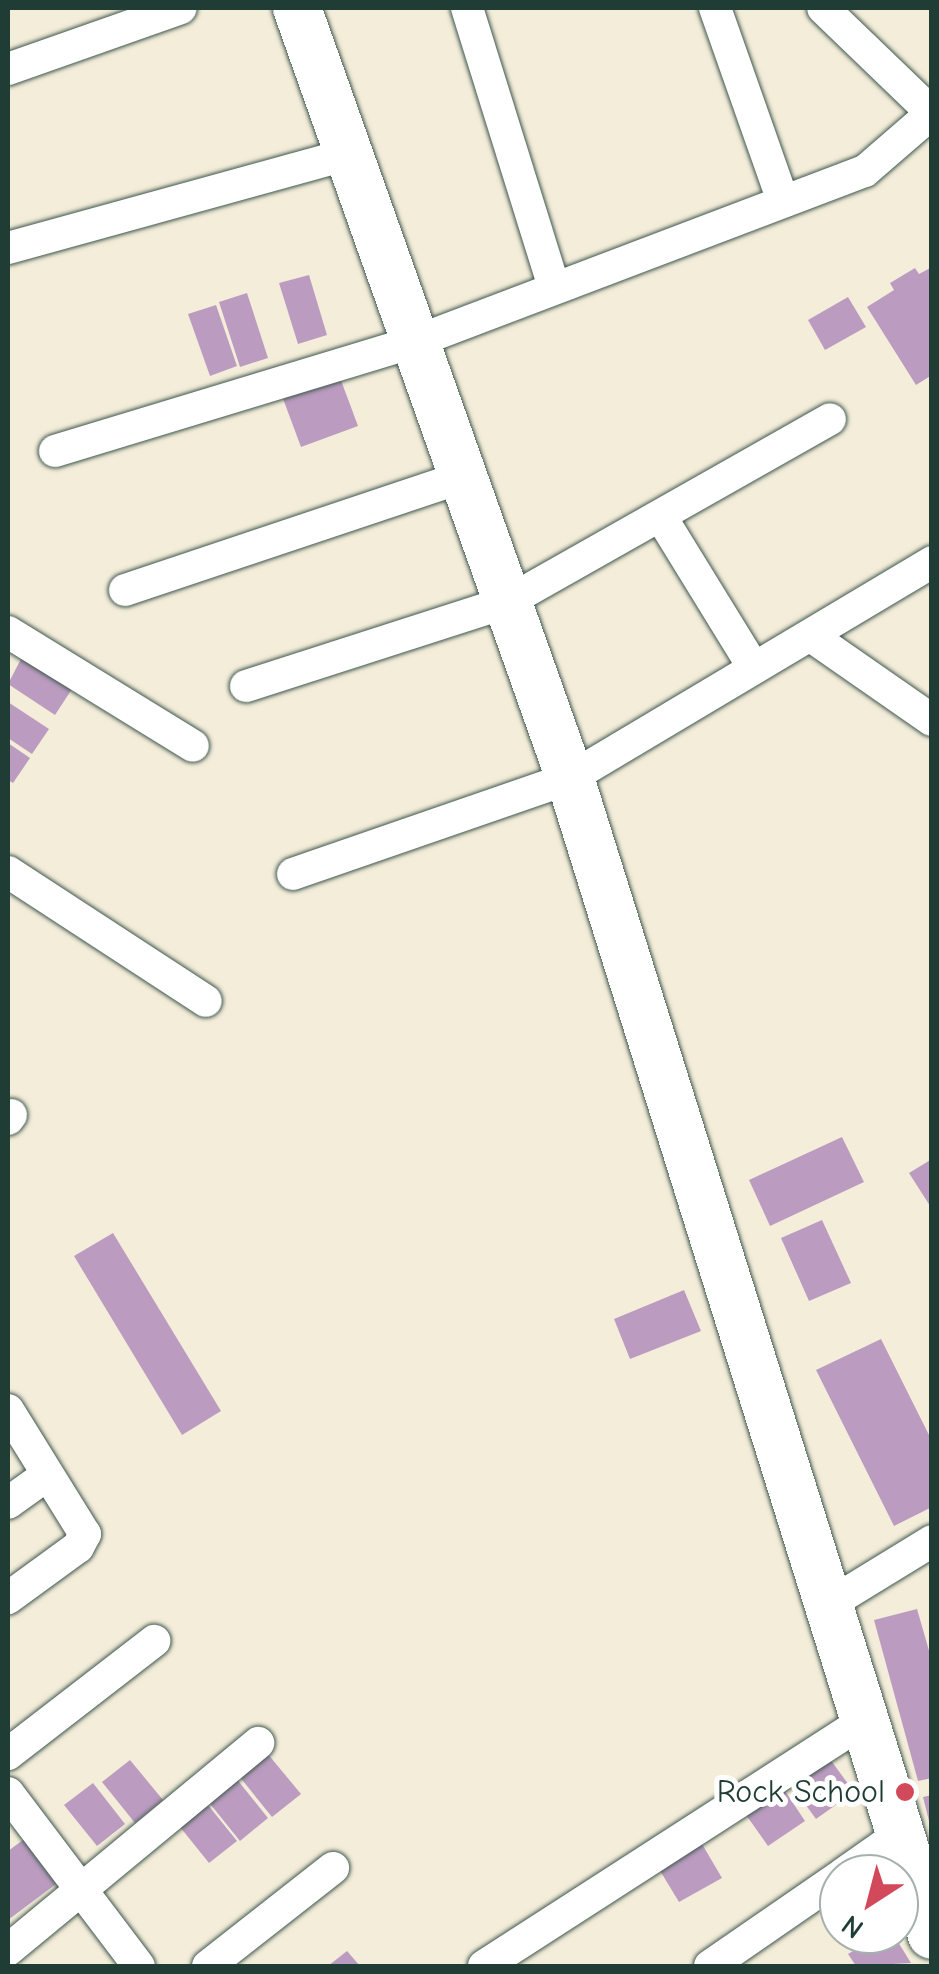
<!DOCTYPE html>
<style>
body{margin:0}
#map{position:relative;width:939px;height:1974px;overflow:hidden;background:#f4edda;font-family:"Comic Neue",sans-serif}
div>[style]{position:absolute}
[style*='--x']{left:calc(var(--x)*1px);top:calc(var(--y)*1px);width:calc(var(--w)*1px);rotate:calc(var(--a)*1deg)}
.building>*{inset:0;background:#bb9cc0}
.roads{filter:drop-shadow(0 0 2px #3f574d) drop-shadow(0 0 2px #3f574d)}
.street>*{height:32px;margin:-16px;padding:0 16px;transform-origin:16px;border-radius:16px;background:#fff}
.secondary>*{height:48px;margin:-24px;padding:0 24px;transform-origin:24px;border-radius:24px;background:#fff}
.dots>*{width:28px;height:28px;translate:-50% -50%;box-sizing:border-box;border:5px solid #fff;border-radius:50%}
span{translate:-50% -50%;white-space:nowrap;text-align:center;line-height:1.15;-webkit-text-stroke:10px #fff;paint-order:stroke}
.poi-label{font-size:32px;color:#1f3d34}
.right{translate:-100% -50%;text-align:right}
.frame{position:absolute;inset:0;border:10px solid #1f3d34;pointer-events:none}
.north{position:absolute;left:819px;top:1854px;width:100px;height:100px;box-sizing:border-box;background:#fff;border:2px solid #a5b1ae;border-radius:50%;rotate:216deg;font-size:28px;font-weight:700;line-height:40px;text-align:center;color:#1f3d34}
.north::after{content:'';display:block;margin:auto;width:35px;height:45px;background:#d1495b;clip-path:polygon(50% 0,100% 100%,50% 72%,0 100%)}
</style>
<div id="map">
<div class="building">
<div style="clip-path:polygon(932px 267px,932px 375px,916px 385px,867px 307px,894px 290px,890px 283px,915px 268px,919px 274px)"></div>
<div style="clip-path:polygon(309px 275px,327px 335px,298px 344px,279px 283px)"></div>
<div style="clip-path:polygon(247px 293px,268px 358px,240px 367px,219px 302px)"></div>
<div style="clip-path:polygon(848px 297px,866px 327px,825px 350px,808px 320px)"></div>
<div style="clip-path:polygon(216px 305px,237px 366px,210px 376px,188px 314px)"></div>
<div style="clip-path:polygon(339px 375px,358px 426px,301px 447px,282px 396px)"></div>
<div style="clip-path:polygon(22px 657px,72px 689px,55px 715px,8px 684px)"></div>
<div style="clip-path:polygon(8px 702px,49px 729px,32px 754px,8px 738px)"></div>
<div style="clip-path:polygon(8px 743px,30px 758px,13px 783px,8px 780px)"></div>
<div style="clip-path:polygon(842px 1137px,864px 1182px,770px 1226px,749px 1180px)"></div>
<div style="clip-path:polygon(932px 1159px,932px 1209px,909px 1173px)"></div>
<div style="clip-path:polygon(822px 1220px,851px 1283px,809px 1301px,781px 1238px)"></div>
<div style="clip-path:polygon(113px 1233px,221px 1411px,182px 1435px,74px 1256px)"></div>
<div style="clip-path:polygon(684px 1290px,701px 1331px,630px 1359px,614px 1319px)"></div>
<div style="clip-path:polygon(881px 1339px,932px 1441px,932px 1507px,894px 1526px,816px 1370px)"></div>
<div style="clip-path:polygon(917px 1609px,932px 1661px,932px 1778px,918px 1781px,874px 1620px)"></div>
<div style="clip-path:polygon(267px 1753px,301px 1794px,272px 1817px,239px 1776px)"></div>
<div style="clip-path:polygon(827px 1755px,854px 1792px,816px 1819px,789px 1782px)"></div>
<div style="clip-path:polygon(130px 1760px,163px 1800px,135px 1823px,102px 1782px)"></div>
<div style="clip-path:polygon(235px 1777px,268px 1818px,240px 1841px,207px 1800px)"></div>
<div style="clip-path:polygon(777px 1779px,805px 1821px,768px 1846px,739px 1805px)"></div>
<div style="clip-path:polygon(93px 1783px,125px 1824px,97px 1846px,64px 1805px)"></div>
<div style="clip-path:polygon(932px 1795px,932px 1824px,930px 1825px,923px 1797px)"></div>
<div style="clip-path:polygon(204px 1800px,237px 1841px,209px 1863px,176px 1822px)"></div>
<div style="clip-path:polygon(23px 1840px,56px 1884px,8px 1920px,8px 1851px)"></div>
<div style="clip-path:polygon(702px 1844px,722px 1878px,679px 1902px,659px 1869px)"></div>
<div style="clip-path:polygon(881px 1934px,893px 1934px,911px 1963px,856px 1966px,848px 1954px)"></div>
<div style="clip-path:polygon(347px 1951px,360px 1966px,328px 1966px)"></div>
</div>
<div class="roads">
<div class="street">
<div style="--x:467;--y:8;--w:292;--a:72.7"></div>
<div style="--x:715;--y:8;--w:205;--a:70.6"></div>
<div style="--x:8;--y:69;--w:183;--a:-19.4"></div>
<div style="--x:8;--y:248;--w:357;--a:-15.4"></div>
<div style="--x:55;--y:451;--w:378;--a:-16.9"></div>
<div style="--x:417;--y:341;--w:479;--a:-20.8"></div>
<div style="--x:865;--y:171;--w:89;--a:-40.9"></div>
<div style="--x:932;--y:113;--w:151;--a:-136.1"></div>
<div style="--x:661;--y:517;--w:177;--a:58.4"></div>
<div style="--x:125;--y:590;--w:355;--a:-18.5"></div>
<div style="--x:8;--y:632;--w:217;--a:31.6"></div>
<div style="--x:811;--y:636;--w:147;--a:34.8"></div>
<div style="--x:246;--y:686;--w:274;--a:-17.8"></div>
<div style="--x:507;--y:602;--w:371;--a:-29.5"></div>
<div style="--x:8;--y:872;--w:236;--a:33.1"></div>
<div style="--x:293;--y:874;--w:293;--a:-19.1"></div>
<div style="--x:570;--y:778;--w:422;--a:-30.8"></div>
<div style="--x:8;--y:1119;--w:5;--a:-53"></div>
<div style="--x:8;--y:1410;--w:146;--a:58.2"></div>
<div style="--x:85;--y:1534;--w:15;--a:118"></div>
<div style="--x:78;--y:1547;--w:87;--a:143.9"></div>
<div style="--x:8;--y:1503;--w:48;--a:-35.7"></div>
<div style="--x:826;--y:1606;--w:124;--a:-31.5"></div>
<div style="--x:8;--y:1754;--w:185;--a:-37.7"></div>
<div style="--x:8;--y:1793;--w:217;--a:52.9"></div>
<div style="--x:843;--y:1874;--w:70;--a:-35.1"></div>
<div style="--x:8;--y:1950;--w:325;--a:-39.6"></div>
<div style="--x:208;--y:1966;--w:159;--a:-38.1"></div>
<div style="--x:484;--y:1966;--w:450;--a:-32.8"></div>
<div style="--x:710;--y:1966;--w:157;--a:-34.6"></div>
</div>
<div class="secondary">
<div style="--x:297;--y:8;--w:817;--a:70.48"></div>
<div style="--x:570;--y:778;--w:1212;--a:72.63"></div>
</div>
</div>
<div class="dots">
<div style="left:905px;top:1792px;background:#d1495b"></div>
</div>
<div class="poi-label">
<span class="right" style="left:885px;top:1792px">Rock School</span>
</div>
<div class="frame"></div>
<div class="north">N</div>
</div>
